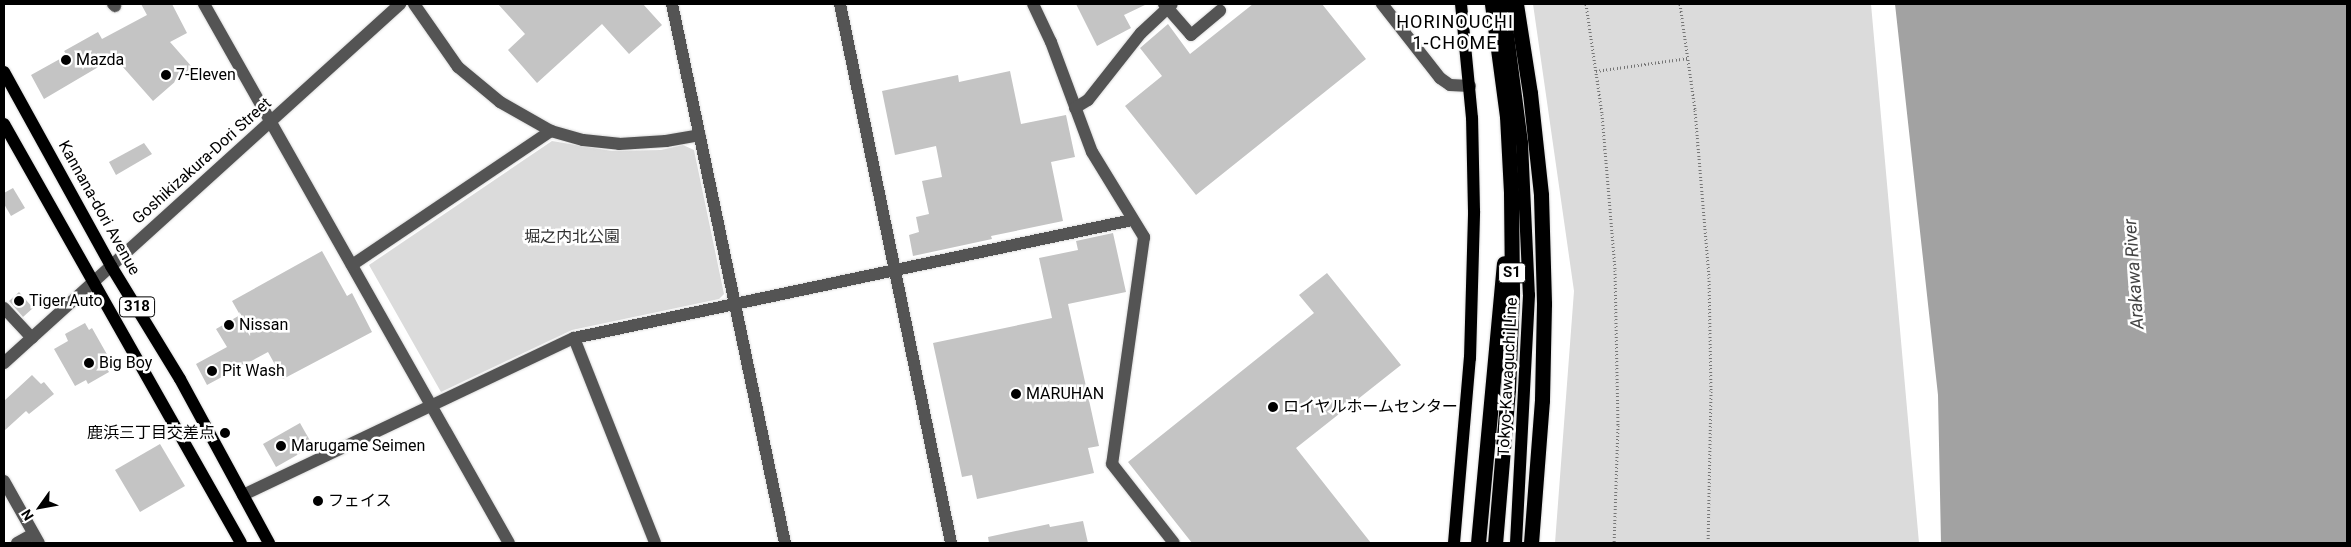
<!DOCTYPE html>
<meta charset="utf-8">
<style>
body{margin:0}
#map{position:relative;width:2351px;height:547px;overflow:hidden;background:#fff;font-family:Roboto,"Noto Sans JP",sans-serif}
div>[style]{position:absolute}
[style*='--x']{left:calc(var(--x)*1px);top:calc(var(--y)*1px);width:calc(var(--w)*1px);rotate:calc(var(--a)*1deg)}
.green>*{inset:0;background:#dbdbdb}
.water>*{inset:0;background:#a2a2a2}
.building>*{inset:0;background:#c4c4c4}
.path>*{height:3px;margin-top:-1.5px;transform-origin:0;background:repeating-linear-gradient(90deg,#767676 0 1px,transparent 0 3.5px)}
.roads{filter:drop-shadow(0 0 1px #dbdbdb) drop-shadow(0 0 1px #dbdbdb)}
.minor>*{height:12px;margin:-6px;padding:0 6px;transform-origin:6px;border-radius:6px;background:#545454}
.major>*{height:12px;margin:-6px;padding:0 6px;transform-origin:6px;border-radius:6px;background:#000}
.highway>*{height:15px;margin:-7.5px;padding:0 7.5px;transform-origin:7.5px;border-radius:7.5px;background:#000}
.dots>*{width:14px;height:14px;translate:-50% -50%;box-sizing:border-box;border:2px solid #fff;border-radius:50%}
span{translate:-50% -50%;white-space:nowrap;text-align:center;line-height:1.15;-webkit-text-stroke:5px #fff;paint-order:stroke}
.shield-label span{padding:1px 4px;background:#fff;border:1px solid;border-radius:4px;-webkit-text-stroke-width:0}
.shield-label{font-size:15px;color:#000;font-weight:700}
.poi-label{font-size:16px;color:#000}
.left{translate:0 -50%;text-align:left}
.right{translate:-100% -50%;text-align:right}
.street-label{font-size:16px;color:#000}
.park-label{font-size:16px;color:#323232}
.neighbourhood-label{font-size:18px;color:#000;letter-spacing:1px}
.water-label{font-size:18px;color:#434343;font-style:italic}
.frame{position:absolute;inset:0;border:5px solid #000;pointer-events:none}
.north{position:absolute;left:15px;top:482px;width:50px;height:50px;-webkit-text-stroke:4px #fff;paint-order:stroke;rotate:238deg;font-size:14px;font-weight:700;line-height:20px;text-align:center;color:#000}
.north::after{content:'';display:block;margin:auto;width:18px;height:22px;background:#000;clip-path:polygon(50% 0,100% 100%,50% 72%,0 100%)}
</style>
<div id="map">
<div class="green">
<div style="clip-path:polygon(1533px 4px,1871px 4px,1919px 543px,1555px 543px,1574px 291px)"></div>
<div style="clip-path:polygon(552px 141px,612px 151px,661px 150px,683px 145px,694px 150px,724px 294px,719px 299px,572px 330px,441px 392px,369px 265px)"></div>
</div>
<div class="water">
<div style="clip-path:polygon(1895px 4px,2347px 4px,2347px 543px,1941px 543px,1938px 395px)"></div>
</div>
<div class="building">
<div style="clip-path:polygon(141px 4px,172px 4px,187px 33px,170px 42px,192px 67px,153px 101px,122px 66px,117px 56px,44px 99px,31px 75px,67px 55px,64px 51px,98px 32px,102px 39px,147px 15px)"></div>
<div style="clip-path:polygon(498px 4px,643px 4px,662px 25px,629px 54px,602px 24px,537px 83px,508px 50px,525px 34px)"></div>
<div style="clip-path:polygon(1076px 4px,1147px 4px,1124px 15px,1131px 28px,1097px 46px)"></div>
<div style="clip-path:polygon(1253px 4px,1322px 4px,1366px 59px,1196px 195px,1125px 106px,1162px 76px,1140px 48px,1168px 24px,1190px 54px)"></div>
<div style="clip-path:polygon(1010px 71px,1021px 124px,1066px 115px,1075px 157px,1051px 162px,1063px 221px,991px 236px,992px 239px,913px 256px,909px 235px,919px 232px,916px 217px,929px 214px,922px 181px,942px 177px,936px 146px,895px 155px,882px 91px,958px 75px,959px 82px)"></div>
<div style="clip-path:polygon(144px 143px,152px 154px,116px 175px,109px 162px)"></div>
<div style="clip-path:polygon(13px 188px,25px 208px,11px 216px,4px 204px,4px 193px)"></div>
<div style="clip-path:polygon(1113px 233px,1126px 292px,1068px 304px,1099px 446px,1088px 448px,1094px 473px,977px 499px,972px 475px,962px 477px,933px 343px,1052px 318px,1039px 258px,1078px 250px,1076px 241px)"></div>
<div style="clip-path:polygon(322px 251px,347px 296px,352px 293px,372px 332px,283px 379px,268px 352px,207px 385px,196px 364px,227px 347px,216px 329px,240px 315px,232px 301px)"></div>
<div style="clip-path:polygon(1327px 273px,1401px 365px,1296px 448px,1371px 543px,1192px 543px,1128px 462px,1314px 313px,1299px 295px)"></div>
<div style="clip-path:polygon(19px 292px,33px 308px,23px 317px,9px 301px)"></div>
<div style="clip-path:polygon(85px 323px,89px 330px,92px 328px,113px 365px,107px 368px,109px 372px,88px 384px,86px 380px,75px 386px,54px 349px,68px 341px,65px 334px)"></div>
<div style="clip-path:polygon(32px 375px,41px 384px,44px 382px,54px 394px,29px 414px,26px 411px,4px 431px,4px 401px)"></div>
<div style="clip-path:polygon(300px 423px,313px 446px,276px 467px,263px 444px)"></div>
<div style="clip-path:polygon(160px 444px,185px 486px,140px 512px,115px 470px)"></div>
<div style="clip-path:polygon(1083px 521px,1088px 543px,989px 543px,988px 537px,1049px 524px,1050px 527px)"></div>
</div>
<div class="path">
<div style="--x:1586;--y:4;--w:111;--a:81.7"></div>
<div style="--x:1602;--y:114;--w:157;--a:85.2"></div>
<div style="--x:1615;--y:270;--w:155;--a:88.9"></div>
<div style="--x:1618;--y:425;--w:118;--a:91.9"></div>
<div style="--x:1680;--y:4;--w:107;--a:81.9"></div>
<div style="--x:1695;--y:110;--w:168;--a:85.2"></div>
<div style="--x:1709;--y:277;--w:114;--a:89"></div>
<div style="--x:1711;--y:391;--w:152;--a:91.1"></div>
<div style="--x:1596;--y:71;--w:93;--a:-8"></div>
</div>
<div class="roads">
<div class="minor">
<div style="--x:113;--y:4;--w:3;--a:45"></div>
<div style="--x:204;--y:4;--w:619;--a:60.5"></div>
<div style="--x:414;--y:4;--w:77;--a:55.1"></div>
<div style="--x:458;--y:67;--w:55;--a:39.8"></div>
<div style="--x:500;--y:102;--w:59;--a:29.6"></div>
<div style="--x:551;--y:131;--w:33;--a:16"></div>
<div style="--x:583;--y:140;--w:36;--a:6"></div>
<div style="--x:619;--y:144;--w:47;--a:-3.7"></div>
<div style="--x:666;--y:141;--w:34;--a:-10"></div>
<div style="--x:672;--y:4;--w:551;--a:78.16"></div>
<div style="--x:840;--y:4;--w:550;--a:78.36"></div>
<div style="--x:1033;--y:4;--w:42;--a:64.7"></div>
<div style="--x:1051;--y:42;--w:117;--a:69.6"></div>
<div style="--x:1092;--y:152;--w:100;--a:58.5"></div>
<div style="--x:1144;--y:237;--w:229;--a:98"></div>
<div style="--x:1112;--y:464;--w:100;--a:51.9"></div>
<div style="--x:1164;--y:4;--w:41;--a:48.9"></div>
<div style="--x:1191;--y:35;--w:38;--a:-40"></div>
<div style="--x:1382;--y:4;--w:94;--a:51.9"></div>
<div style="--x:1440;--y:78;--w:12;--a:35"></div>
<div style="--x:1450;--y:85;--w:20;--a:3"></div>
<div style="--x:1075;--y:108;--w:15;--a:-32"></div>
<div style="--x:1088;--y:100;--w:85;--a:-51.7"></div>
<div style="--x:1141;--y:33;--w:42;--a:-43.1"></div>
<div style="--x:352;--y:265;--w:240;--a:-34"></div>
<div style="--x:4;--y:308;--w:41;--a:47"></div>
<div style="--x:574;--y:338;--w:220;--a:68.4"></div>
<div style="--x:4;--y:363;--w:535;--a:-42.19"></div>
<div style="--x:4;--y:481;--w:71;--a:60.6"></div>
<div style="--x:243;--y:495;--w:366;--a:-25.4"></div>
<div style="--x:574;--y:338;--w:570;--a:-11.94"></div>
<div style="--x:17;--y:543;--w:18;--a:-29"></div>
</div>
<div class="major">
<div style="--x:1504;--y:4;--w:140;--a:82.6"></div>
<div style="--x:1522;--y:143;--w:152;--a:87.4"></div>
<div style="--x:1529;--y:295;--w:248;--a:93"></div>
<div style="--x:4;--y:72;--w:222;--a:61.1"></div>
<div style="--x:111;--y:266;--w:132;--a:58.6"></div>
<div style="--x:180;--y:379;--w:187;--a:61.5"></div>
<div style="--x:4;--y:124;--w:481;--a:60.5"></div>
<div style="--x:1454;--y:543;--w:186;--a:-85.1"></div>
<div style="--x:1470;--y:358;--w:147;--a:-88.4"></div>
<div style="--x:1474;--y:211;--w:93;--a:-91.2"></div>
<div style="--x:1472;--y:118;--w:115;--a:-95.5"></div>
</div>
<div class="highway">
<div style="--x:1492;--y:4;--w:113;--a:82.4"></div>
<div style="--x:1507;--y:116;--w:77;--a:87"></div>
<div style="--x:1511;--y:193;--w:101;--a:89.4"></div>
<div style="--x:1512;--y:294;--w:95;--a:92.4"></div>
<div style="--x:1508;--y:389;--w:155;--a:94.8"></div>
<div style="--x:1516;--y:4;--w:90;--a:81.1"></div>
<div style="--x:1530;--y:93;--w:103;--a:83.8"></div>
<div style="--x:1541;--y:195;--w:109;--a:88.4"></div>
<div style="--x:1544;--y:304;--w:96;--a:91.2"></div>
<div style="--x:1542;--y:400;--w:143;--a:94.4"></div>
<div style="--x:1478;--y:543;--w:281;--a:-84.7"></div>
</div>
</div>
<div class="dots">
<div style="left:66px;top:60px;background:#000"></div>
<div style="left:166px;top:75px;background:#000"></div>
<div style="left:19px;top:301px;background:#000"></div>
<div style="left:229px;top:325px;background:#000"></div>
<div style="left:89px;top:363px;background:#000"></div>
<div style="left:212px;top:371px;background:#000"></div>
<div style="left:1016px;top:394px;background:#000"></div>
<div style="left:1273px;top:407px;background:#000"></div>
<div style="left:225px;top:433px;background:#000"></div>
<div style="left:281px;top:446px;background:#000"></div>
<div style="left:318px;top:501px;background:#000"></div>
</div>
<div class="shield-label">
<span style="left:1512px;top:273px">S1</span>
<span style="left:137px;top:307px">318</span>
</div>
<div class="poi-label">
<span class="left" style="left:76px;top:60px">Mazda</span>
<span class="left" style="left:176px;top:75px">7-Eleven</span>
<span class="left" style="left:29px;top:301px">Tiger Auto</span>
<span class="left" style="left:239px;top:325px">Nissan</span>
<span class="left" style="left:99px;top:363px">Big Boy</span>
<span class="left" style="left:222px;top:371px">Pit Wash</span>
<span class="left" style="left:1026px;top:394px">MARUHAN</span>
<span class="left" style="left:1283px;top:407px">ロイヤルホームセンター</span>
<span class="right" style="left:215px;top:433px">鹿浜三丁目交差点</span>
<span class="left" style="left:291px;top:446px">Marugame Seimen</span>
<span class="left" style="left:328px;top:501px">フェイス</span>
</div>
<div class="street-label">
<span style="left:202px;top:161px;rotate:-42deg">Goshikizakura-Dori Street</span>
<span style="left:99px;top:208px;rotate:61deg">Kannana-dori Avenue</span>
<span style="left:1508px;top:377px;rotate:-87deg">Tokyo-Kawaguchi Line</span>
</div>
<div class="park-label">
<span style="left:572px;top:237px">堀之内北公園</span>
</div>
<div class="neighbourhood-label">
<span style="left:1455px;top:33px">HORINOUCHI<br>1-CHOME</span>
</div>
<div class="water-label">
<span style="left:2134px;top:274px;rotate:-94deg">Arakawa River</span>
</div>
<div class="frame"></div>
<div class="north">N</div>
</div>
